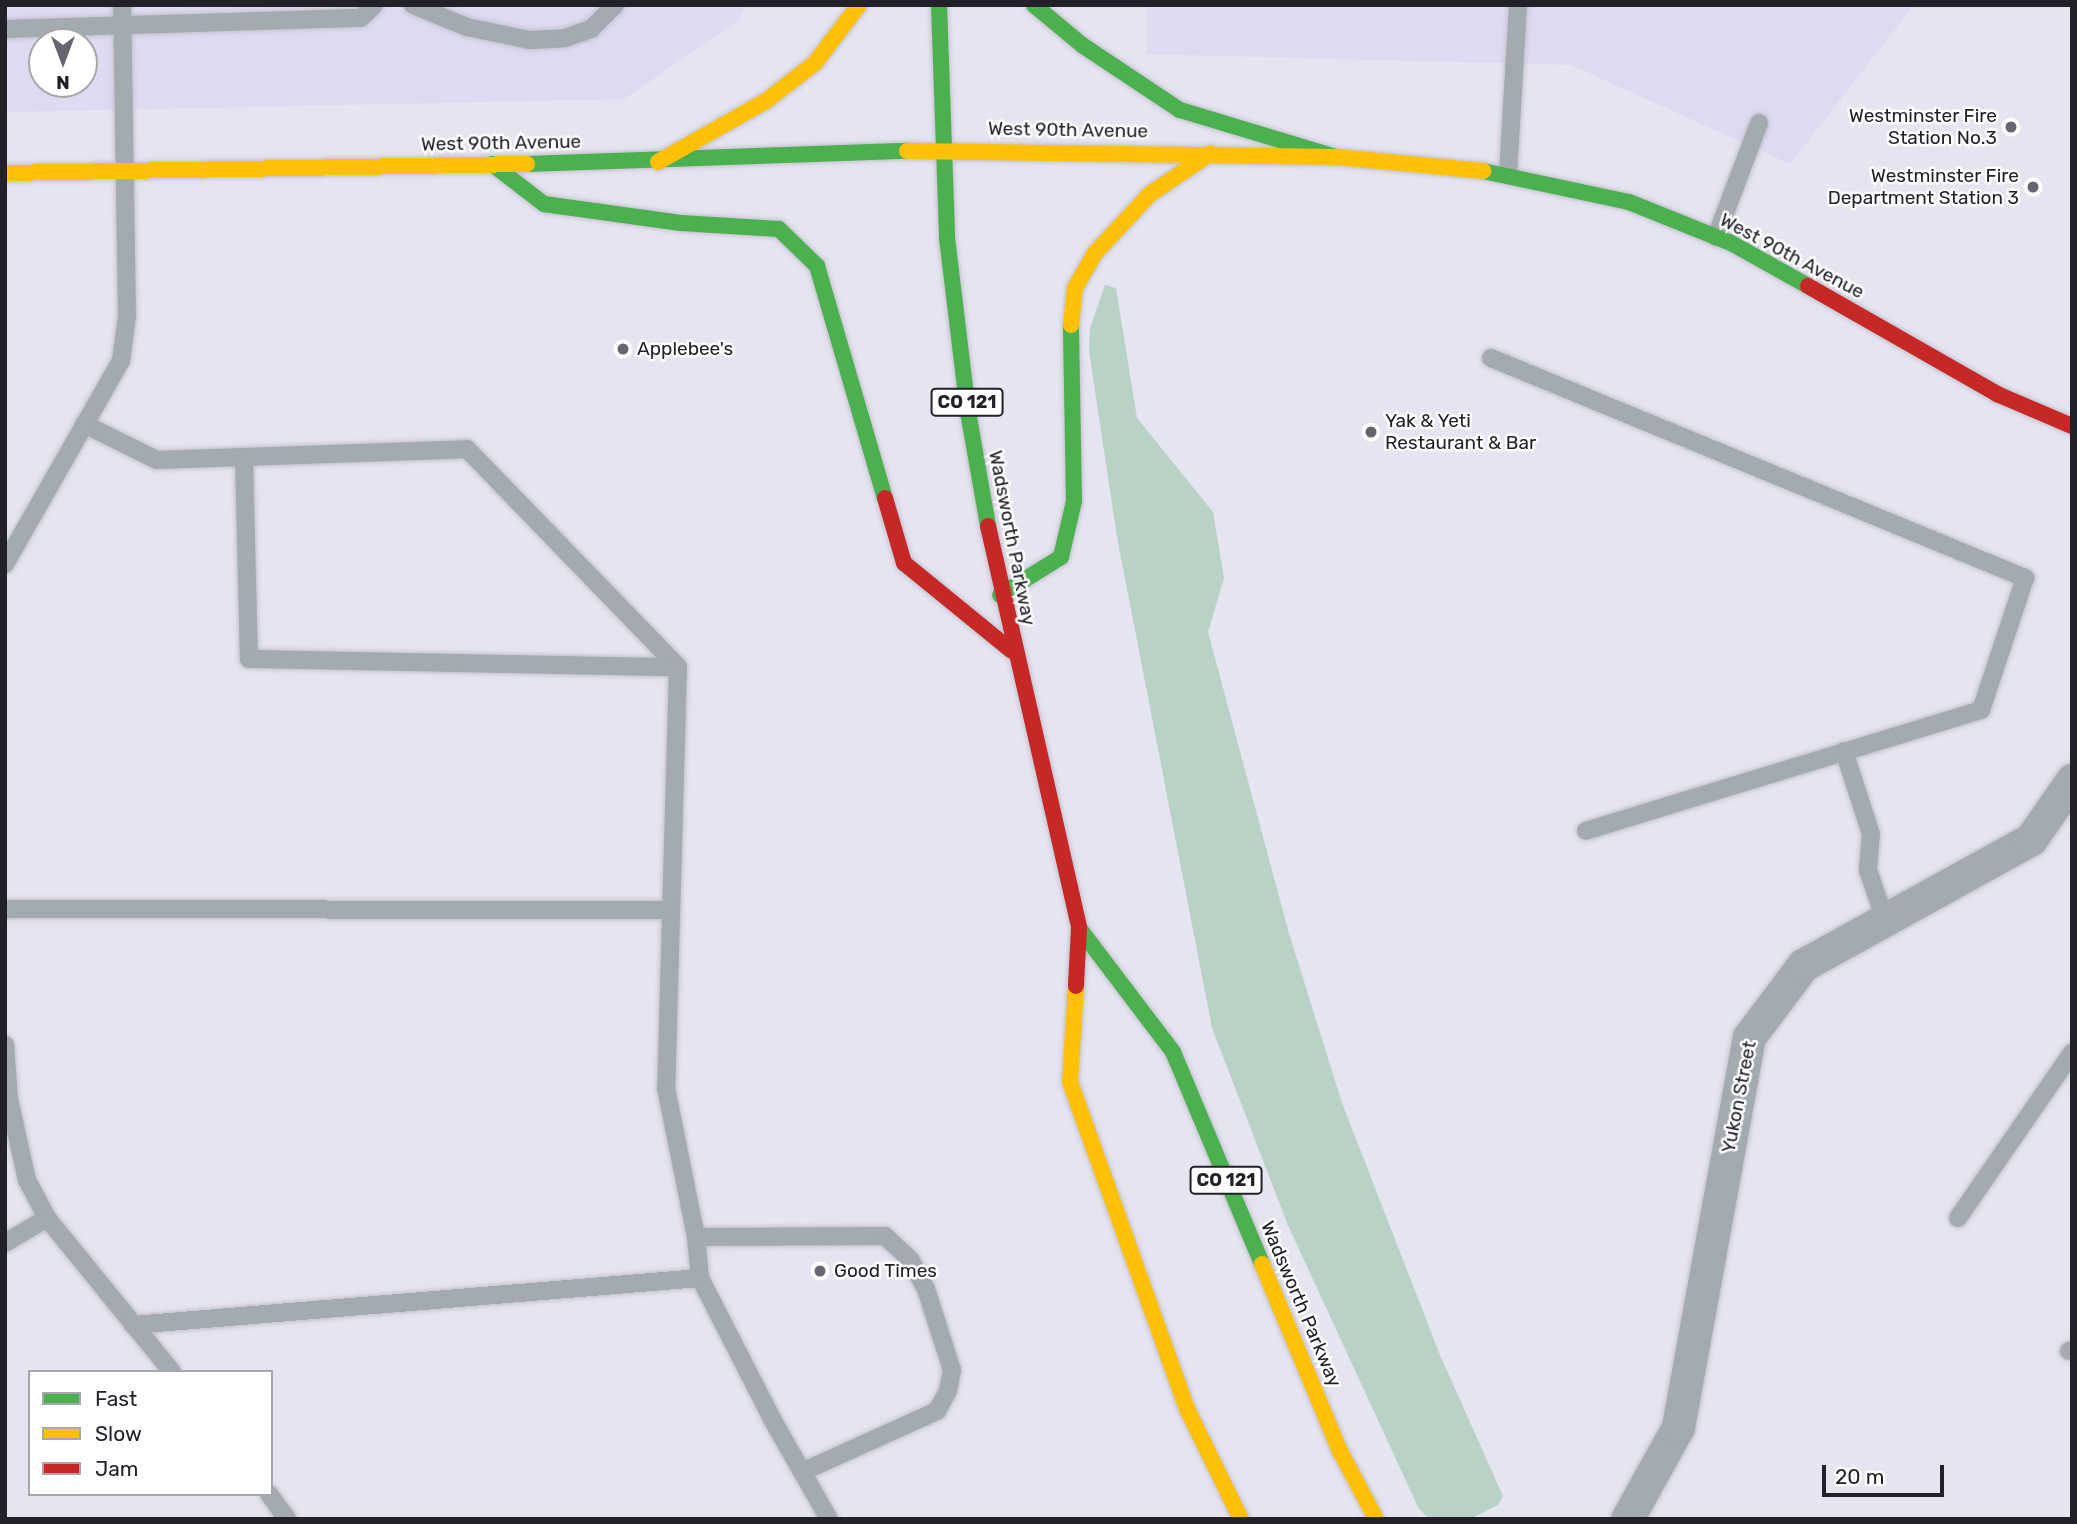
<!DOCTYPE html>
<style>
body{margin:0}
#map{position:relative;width:2077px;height:1524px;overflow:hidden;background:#e5e4f1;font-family:Rubik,sans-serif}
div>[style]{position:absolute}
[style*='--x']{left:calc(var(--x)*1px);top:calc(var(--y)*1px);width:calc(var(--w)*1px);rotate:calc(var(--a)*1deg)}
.built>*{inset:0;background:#dddaf2}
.green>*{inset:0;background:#bad1c6}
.roads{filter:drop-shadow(0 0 2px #c3c2cc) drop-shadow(0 0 2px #c3c2cc)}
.lane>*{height:18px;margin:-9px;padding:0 9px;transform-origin:9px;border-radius:9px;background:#a3aab0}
.street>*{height:33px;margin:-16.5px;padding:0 16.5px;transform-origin:16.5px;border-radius:16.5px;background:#a3aab0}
.fast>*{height:16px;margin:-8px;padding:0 8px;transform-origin:8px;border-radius:8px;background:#4caf50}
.slow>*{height:16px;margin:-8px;padding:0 8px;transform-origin:8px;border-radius:8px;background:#ffc107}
.jam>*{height:16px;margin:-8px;padding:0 8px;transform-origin:8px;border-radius:8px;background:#c62828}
.dots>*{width:19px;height:19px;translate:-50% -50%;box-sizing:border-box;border:4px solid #fff;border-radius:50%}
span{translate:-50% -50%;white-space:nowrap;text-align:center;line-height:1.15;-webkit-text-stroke:5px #fff;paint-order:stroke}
.shield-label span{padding:2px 5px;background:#fff;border:2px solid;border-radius:5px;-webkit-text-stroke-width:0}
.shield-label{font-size:18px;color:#22212a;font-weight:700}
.poi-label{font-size:19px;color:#22212a}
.right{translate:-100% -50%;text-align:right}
.left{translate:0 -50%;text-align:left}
.street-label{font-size:19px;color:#22212a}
.frame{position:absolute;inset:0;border:7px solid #22212a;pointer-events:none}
.legend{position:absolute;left:28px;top:1370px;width:245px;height:126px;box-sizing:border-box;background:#fff;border:2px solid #a7a6aa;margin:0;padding:9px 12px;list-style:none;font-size:21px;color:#22212a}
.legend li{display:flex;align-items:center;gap:14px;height:35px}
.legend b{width:35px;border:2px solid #a7a6aa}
.north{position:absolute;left:28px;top:28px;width:70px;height:70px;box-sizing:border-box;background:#fff;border:2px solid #a7a6aa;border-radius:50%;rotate:180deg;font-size:19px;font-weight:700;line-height:28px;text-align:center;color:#22212a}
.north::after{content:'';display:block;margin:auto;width:24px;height:32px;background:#666570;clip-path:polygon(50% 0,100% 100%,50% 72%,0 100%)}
.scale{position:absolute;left:1822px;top:1465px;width:122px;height:32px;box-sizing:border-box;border:4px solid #22212a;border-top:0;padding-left:9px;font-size:21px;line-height:24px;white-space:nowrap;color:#22212a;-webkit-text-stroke:5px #fff;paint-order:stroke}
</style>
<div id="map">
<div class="built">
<div style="clip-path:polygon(evenodd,5px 5px,746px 5px,739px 20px,624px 99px,5px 112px,5px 5px,42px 42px,84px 42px,84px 84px,42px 84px,42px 42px)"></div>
<div style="clip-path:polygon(1147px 5px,1914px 5px,1790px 164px,1571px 65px,1147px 54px)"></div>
</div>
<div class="green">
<div style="clip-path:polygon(1105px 285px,1116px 288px,1137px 418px,1213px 512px,1224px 578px,1208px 632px,1288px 930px,1342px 1103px,1440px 1355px,1503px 1496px,1498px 1505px,1470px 1519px,1430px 1519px,1419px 1509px,1287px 1223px,1212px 1028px,1117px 537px,1089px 351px,1090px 328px)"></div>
</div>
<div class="roads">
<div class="lane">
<div style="--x:413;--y:5;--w:58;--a:22.2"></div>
<div style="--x:467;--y:27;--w:64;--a:11.7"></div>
<div style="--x:530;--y:40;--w:35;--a:-3"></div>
<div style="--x:565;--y:38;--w:28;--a:-19"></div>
<div style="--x:591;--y:29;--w:34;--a:-45"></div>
<div style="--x:5;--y:29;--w:356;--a:-1.8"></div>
<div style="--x:361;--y:18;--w:18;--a:-45"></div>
<div style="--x:1508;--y:174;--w:169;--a:-86.6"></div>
<div style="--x:1716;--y:237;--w:122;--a:-69.3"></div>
<div style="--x:1491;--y:358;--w:578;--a:22.39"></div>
<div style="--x:2025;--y:578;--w:139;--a:108.4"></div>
<div style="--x:1981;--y:710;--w:413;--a:163"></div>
<div style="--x:84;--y:424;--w:81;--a:26.3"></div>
<div style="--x:157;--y:460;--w:310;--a:-2"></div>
<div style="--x:467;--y:449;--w:303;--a:45.9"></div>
<div style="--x:678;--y:667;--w:421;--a:91.6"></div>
<div style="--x:666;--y:1088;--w:152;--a:78.6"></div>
<div style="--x:696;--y:1237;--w:41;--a:84.4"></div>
<div style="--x:700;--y:1278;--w:158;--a:62.9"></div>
<div style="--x:772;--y:1419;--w:115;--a:60.3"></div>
<div style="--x:244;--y:457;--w:202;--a:88.6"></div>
<div style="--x:249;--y:659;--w:429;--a:1.1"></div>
<div style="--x:5;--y:564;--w:234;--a:-60.3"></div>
<div style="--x:121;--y:361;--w:45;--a:-82.4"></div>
<div style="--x:127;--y:316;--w:311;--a:-90.9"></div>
<div style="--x:1844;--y:751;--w:87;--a:72"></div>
<div style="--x:1871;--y:834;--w:36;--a:95"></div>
<div style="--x:1868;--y:870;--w:53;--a:71.2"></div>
<div style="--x:5;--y:909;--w:666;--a:0.09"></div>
<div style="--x:5;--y:1045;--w:54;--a:85.8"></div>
<div style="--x:9;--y:1099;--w:83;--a:77.5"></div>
<div style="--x:27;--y:1180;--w:43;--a:62.2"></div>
<div style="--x:47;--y:1218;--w:198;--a:50.9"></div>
<div style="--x:1958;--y:1218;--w:201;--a:-55.4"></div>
<div style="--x:696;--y:1237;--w:189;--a:-0.3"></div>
<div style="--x:885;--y:1236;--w:34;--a:43"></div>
<div style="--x:910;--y:1259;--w:34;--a:62"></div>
<div style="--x:926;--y:1289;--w:85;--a:72.2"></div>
<div style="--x:952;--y:1370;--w:21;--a:101"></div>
<div style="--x:948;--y:1391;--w:23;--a:119"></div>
<div style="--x:937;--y:1411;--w:148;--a:155.7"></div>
<div style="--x:5;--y:1243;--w:49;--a:-30.8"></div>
<div style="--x:133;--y:1325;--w:569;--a:-4.74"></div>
<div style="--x:2069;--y:1351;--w:3;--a:-18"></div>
<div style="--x:269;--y:1494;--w:31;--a:54"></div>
</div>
<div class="street">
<div style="--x:1627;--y:1519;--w:105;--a:-61"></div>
<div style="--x:1678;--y:1427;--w:396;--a:-79.7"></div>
<div style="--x:1749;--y:1037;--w:90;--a:-53.1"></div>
<div style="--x:1803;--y:965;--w:260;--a:-28.9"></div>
<div style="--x:2031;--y:839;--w:72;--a:-55.2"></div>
</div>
<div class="fast">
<div style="--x:939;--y:5;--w:233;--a:88"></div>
<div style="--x:947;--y:238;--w:175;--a:83.1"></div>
<div style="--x:968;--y:412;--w:116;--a:80"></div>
<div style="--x:1034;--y:5;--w:62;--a:39.8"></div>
<div style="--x:1082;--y:45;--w:118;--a:33.6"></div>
<div style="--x:1180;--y:110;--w:163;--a:16.8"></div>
<div style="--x:492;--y:164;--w:66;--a:37.6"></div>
<div style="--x:544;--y:204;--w:138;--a:7.9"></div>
<div style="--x:681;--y:223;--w:98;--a:3.5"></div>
<div style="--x:779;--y:229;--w:53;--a:44.2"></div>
<div style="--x:817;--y:266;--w:242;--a:73.7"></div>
<div style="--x:527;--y:164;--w:380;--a:-2"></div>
<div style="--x:1483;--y:171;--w:149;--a:12"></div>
<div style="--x:1629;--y:202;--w:110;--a:21.9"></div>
<div style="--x:1731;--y:243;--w:88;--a:29.2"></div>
<div style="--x:1000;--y:595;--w:72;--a:-31.9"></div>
<div style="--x:1061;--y:557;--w:57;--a:-76.9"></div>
<div style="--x:1074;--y:501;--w:176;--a:-91"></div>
<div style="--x:1079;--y:928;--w:156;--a:52.8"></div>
<div style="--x:1173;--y:1052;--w:230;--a:67.2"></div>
</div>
<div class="slow">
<div style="--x:907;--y:151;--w:429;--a:0.8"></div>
<div style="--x:1336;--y:157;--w:148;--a:5.4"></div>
<div style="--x:658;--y:162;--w:124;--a:-29.5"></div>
<div style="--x:766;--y:101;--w:62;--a:-37.8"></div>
<div style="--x:815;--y:63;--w:73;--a:-52.8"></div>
<div style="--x:5;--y:173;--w:522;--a:-0.99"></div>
<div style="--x:1071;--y:325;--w:37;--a:-84"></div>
<div style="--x:1075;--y:288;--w:40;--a:-60.3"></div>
<div style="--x:1095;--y:253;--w:81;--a:-47"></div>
<div style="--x:1150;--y:194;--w:73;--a:-33.9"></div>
<div style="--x:1076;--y:986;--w:96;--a:93.6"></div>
<div style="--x:1070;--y:1082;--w:350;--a:70.3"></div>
<div style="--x:1188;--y:1411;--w:120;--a:63.9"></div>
<div style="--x:1262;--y:1264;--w:203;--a:67.4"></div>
<div style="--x:1340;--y:1451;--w:77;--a:62.1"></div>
</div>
<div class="jam">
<div style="--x:1808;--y:286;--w:218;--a:29.7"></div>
<div style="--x:1997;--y:394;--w:82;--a:23.1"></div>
<div style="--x:885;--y:498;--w:68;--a:73.7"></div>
<div style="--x:904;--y:563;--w:139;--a:39.2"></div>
<div style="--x:988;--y:526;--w:412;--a:77.2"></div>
<div style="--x:1079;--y:928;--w:58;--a:93"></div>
</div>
</div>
<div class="dots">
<div style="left:2011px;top:127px;background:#666570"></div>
<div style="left:2033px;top:187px;background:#666570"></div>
<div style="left:623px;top:349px;background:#666570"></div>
<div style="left:1371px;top:432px;background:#666570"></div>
<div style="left:820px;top:1271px;background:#666570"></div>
</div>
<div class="shield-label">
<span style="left:967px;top:402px">CO 121</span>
<span style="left:1226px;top:1180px">CO 121</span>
</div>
<div class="poi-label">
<span class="right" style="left:1997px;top:127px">Westminster Fire<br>Station No.3</span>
<span class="right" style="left:2019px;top:187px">Westminster Fire<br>Department Station 3</span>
<span class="left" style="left:637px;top:349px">Applebee's</span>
<span class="left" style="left:1385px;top:432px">Yak &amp; Yeti<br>Restaurant &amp; Bar</span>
<span class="left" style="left:834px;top:1271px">Good Times</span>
</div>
<div class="street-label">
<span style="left:1068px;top:130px;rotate:1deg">West 90th Avenue</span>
<span style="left:501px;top:143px;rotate:-1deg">West 90th Avenue</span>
<span style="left:1792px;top:256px;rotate:28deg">West 90th Avenue</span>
<span style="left:1012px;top:538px;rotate:79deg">Wadsworth Parkway</span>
<span style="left:1739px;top:1097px;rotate:-79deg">Yukon Street</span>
<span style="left:1301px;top:1304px;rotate:67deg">Wadsworth Parkway</span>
</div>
<div class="frame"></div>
<ul class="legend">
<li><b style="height:9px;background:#4caf50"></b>Fast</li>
<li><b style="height:9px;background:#ffc107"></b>Slow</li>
<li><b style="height:9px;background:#c62828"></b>Jam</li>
</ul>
<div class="north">N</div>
<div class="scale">20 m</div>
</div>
